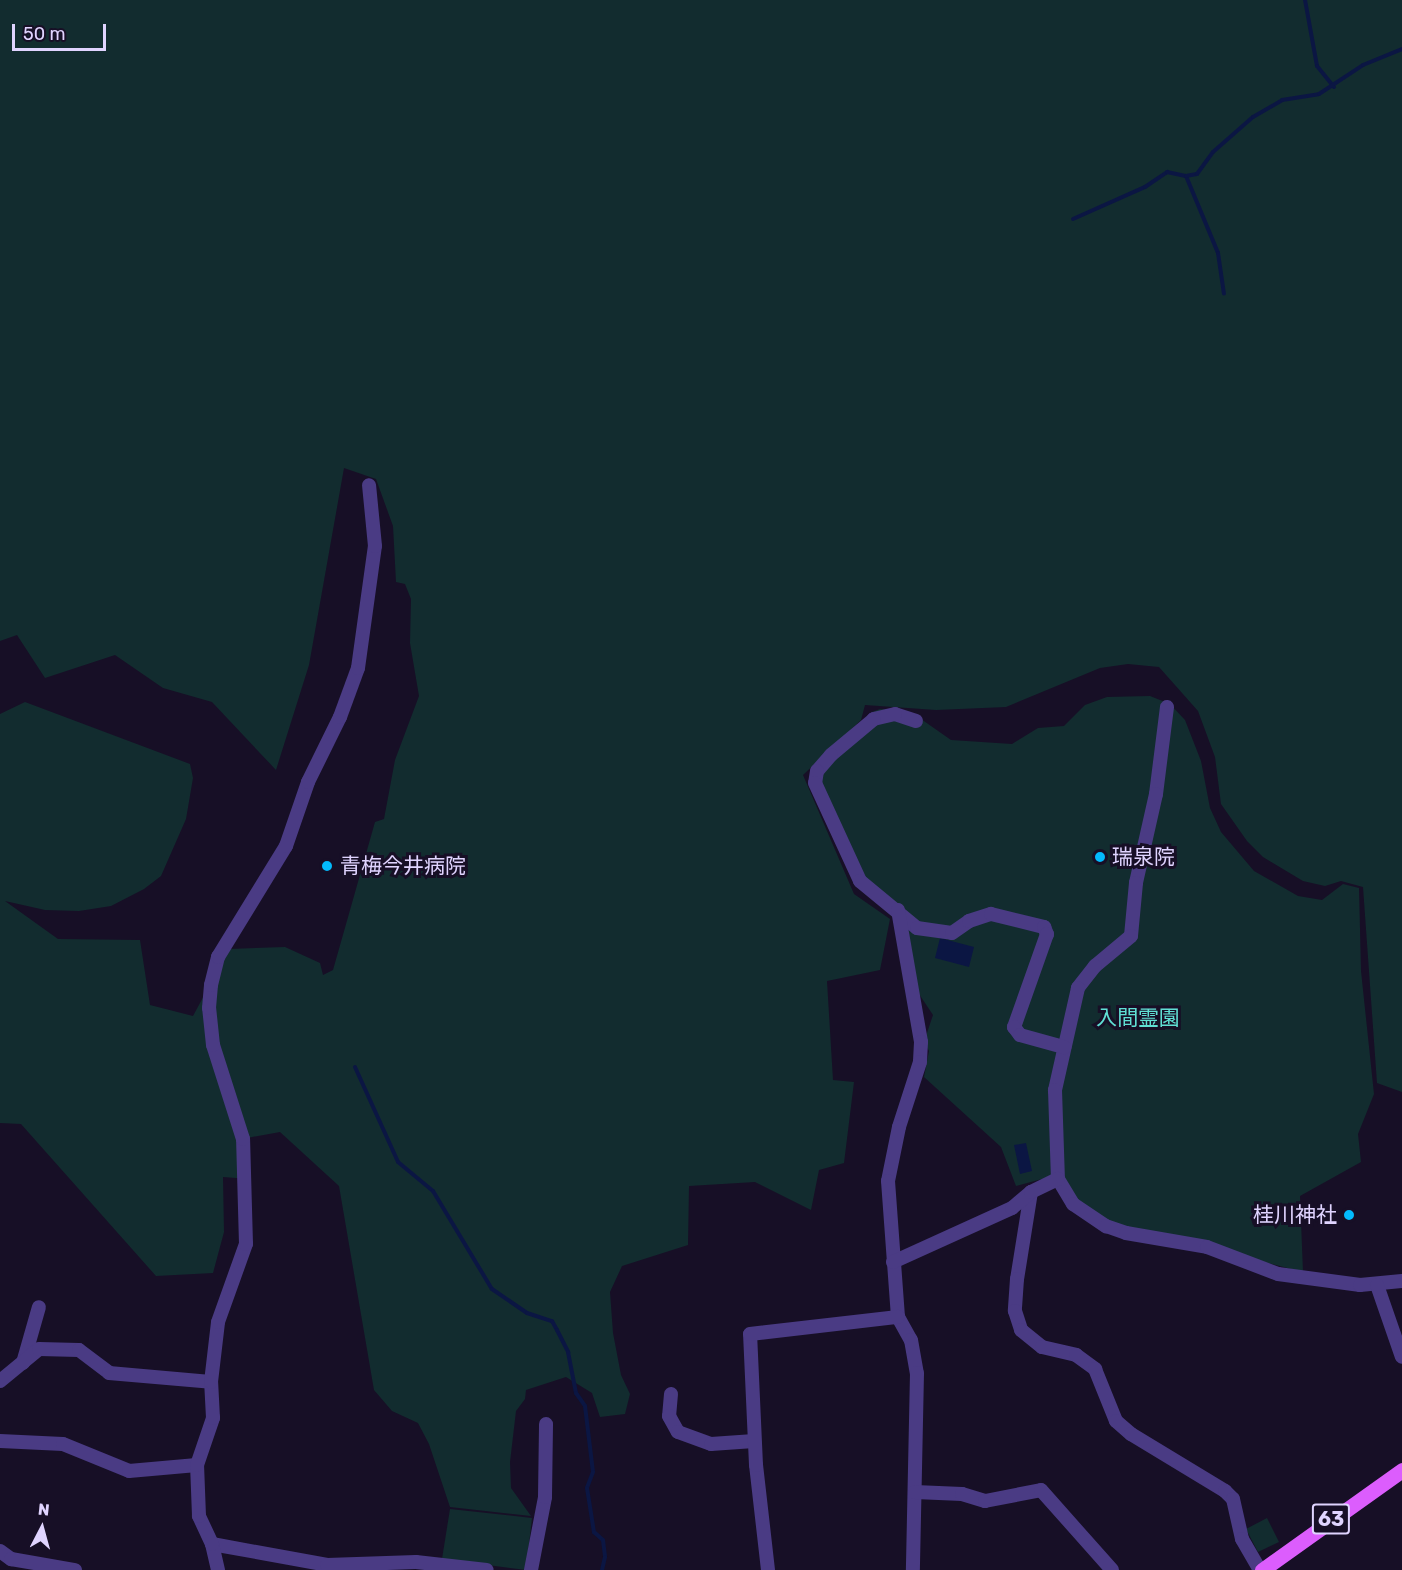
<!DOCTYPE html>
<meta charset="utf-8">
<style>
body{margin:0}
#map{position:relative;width:1402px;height:1570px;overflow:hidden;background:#170f26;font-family:Rubik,"Noto Sans JP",sans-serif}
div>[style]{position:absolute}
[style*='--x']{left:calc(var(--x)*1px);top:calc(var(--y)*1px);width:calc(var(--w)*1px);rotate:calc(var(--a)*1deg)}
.green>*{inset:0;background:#122c2f}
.water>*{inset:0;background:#0b1643}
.stream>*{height:4px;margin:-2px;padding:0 2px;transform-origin:2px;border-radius:2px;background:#0b1643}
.minor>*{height:14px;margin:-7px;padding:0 7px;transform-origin:7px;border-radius:7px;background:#4a3b84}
.major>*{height:15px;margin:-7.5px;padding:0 7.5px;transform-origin:7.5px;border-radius:7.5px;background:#dc5dfd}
.dots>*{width:16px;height:16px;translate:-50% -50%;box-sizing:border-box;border:3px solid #170f26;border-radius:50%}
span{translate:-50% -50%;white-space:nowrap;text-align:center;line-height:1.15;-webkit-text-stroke:6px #170f26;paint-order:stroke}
.shield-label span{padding:2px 4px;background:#170f26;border:2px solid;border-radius:4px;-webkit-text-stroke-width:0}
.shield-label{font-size:20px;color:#e0d4ff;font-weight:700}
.poi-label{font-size:21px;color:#e0d4ff}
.left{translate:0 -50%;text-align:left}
.right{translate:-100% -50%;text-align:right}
.park-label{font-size:21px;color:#60dfd4}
.north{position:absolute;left:12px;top:1498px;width:60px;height:60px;-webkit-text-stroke:4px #170f26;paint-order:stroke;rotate:6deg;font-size:16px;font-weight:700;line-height:24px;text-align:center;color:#e0d4ff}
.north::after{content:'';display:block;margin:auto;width:21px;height:27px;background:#e0d4ff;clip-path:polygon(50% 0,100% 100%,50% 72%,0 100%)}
.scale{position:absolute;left:12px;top:24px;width:94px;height:27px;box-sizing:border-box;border:3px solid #e0d4ff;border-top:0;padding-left:8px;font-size:18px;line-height:21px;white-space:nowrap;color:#e0d4ff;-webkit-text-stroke:4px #170f26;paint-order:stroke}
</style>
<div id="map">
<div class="green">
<div style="clip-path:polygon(0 0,1402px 0,1402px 1092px,1377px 1083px,1363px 887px,1341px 881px,1325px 886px,1303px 881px,1263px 857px,1247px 841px,1221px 804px,1215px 757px,1198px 711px,1159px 667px,1128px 664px,1100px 668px,1006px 707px,936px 710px,865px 705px,861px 720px,803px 775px,854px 894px,890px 919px,880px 970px,827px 981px,833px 1080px,854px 1082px,844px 1163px,819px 1170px,811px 1210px,755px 1182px,689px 1186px,688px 1245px,622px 1266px,610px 1292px,613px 1333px,621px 1375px,630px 1394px,625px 1414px,600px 1417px,592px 1393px,566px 1377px,526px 1390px,525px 1399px,516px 1411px,510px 1462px,511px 1488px,531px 1516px,450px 1507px,429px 1444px,418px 1423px,392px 1411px,374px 1390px,339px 1186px,280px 1132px,247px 1138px,249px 1179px,223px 1177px,224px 1232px,213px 1273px,156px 1276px,21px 1124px,0 1123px,0 714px,25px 702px,190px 764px,193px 778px,186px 819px,161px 876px,144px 889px,111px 906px,79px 911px,45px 910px,5px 901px,58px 939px,140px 940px,150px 1005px,193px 1016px,229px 949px,285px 947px,320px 963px,323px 975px,333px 970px,375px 822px,384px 819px,395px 760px,419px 696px,410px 643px,411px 599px,405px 584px,396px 582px,393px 526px,376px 479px,344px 468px,309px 665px,276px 770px,212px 702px,163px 688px,115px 655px,45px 678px,17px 635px,0 641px)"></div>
<div style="clip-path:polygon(1150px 696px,1170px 704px,1185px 720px,1201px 761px,1210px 808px,1221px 832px,1254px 871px,1298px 896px,1322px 900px,1343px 884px,1359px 888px,1361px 971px,1374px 1094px,1358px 1134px,1361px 1162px,1300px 1196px,1303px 1272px,1115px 1224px,1042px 1179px,1016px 1186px,1001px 1147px,924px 1077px,929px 1051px,924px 1042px,933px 1015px,915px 988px,903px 920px,857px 884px,812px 772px,868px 720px,872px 712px,880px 709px,911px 712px,951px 740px,1012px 744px,1038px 728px,1064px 726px,1085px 705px,1107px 697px)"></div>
<div style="clip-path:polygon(450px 1509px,532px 1518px,526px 1570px,442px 1559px)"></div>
<div style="clip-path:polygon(1267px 1518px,1279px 1542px,1258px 1552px,1246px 1529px)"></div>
</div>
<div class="water">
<div style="clip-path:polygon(940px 938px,974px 947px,969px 967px,935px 958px)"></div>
<div style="clip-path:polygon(1026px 1143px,1032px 1171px,1020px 1174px,1014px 1145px)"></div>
</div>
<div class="stream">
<div style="--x:1305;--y:0;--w:67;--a:79.7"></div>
<div style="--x:1317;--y:66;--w:27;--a:51"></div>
<div style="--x:1186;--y:176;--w:83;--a:67.4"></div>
<div style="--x:1218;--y:253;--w:41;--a:81.7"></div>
<div style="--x:1073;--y:219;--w:79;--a:-24"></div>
<div style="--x:1145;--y:187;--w:27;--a:-34"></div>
<div style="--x:1167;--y:172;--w:19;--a:12"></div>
<div style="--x:1186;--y:176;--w:11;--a:-10"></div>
<div style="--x:1197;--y:174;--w:27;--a:-54"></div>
<div style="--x:1213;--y:152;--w:53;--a:-41.2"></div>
<div style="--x:1253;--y:117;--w:34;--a:-30"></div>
<div style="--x:1282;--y:100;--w:37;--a:-9"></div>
<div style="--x:1319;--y:94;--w:53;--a:-33.4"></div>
<div style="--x:1363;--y:65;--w:42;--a:-22.3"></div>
<div style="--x:355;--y:1067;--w:104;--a:65.6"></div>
<div style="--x:398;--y:1162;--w:45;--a:39.6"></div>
<div style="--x:433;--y:1191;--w:114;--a:59"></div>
<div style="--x:492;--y:1289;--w:42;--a:34.4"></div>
<div style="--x:527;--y:1313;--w:26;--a:18"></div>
<div style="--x:552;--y:1321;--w:10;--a:61"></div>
<div style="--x:557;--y:1330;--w:25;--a:63"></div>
<div style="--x:568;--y:1352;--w:42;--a:79"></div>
<div style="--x:576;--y:1393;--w:16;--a:55"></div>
<div style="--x:585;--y:1406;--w:66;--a:83.1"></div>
<div style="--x:593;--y:1472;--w:17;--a:111"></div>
<div style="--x:587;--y:1488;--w:45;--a:81"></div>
<div style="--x:594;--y:1532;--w:12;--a:42"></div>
<div style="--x:603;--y:1540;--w:17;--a:83"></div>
<div style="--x:605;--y:1557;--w:13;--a:103"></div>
</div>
<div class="minor">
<div style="--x:1167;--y:707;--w:88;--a:97.2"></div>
<div style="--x:1156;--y:794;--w:91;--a:102.7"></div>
<div style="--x:1136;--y:883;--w:53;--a:95.4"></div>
<div style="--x:1131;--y:936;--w:47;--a:140.2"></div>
<div style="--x:1095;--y:966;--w:28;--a:128"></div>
<div style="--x:1078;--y:988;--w:105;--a:102.7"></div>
<div style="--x:1055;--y:1090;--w:89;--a:88.1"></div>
<div style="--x:1058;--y:1179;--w:29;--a:59"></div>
<div style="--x:1073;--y:1204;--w:40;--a:34"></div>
<div style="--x:1106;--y:1226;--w:21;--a:19"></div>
<div style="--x:1126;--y:1233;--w:82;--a:9.8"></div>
<div style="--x:1207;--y:1247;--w:76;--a:20.8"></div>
<div style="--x:1278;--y:1274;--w:83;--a:7.6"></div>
<div style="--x:1360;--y:1285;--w:42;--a:-5.4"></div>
<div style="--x:916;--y:721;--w:22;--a:-162"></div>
<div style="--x:895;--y:714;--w:22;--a:167"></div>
<div style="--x:874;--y:719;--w:56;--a:140.1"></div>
<div style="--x:831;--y:755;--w:21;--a:131"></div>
<div style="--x:817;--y:771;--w:12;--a:99"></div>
<div style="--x:815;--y:783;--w:108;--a:65.3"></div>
<div style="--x:860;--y:881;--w:74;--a:39.5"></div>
<div style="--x:917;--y:928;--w:35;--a:8"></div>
<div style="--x:952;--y:933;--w:21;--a:-35"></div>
<div style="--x:969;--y:921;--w:23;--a:-18"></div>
<div style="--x:991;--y:914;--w:55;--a:13.8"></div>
<div style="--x:1044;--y:927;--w:8;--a:67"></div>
<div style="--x:1047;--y:934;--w:99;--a:109.5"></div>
<div style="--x:1014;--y:1027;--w:10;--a:53"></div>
<div style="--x:1020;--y:1035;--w:46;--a:15.3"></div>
<div style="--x:898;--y:910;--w:134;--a:80.1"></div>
<div style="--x:921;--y:1042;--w:20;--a:93"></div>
<div style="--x:920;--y:1062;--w:68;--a:107.9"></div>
<div style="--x:899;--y:1127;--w:55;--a:101.5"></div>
<div style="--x:888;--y:1181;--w:136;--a:85.8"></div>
<div style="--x:898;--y:1317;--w:26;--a:61"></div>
<div style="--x:911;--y:1340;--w:34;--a:80"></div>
<div style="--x:917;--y:1373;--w:197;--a:91.2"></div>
<div style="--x:1031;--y:1192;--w:88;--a:99.1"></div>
<div style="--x:1017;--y:1279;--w:32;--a:94"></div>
<div style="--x:1015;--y:1311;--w:20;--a:72"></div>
<div style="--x:1021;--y:1330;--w:27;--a:39"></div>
<div style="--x:1042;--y:1347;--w:35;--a:13"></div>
<div style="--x:1076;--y:1355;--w:24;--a:36"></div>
<div style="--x:1095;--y:1369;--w:56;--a:68"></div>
<div style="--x:1116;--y:1421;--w:20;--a:41"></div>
<div style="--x:1131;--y:1434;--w:110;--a:31.2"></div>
<div style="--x:1225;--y:1491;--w:11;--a:45"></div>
<div style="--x:1233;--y:1499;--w:41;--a:77.3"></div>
<div style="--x:1242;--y:1539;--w:36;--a:60"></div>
<div style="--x:893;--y:1262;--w:131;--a:-24.4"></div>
<div style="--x:1012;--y:1208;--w:25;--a:-40"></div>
<div style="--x:1031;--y:1192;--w:30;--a:-26"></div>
<div style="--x:1377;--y:1285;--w:76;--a:70.9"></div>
<div style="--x:23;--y:1363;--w:58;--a:-74.1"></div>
<div style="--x:0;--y:1381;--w:50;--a:-39.4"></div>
<div style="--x:39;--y:1349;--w:40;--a:1.4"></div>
<div style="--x:79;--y:1350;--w:38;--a:37"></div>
<div style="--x:109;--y:1373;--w:102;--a:5"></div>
<div style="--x:671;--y:1394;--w:22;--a:95"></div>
<div style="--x:669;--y:1416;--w:18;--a:61"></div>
<div style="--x:678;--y:1432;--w:35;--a:20"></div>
<div style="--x:711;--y:1444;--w:43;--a:-4"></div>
<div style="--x:0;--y:1441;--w:63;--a:2.7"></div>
<div style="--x:63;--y:1444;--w:71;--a:22.2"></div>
<div style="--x:129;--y:1471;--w:68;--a:-5"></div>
<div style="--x:915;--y:1492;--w:47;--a:2.4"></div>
<div style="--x:962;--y:1494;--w:24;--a:17"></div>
<div style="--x:985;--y:1501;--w:57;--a:-11.1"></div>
<div style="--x:1041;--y:1490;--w:107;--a:48.4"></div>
<div style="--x:212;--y:1544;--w:117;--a:10.3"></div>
<div style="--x:327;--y:1565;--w:89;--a:-1.9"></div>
<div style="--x:416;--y:1562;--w:71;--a:6.4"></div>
<div style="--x:0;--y:1551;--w:14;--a:36"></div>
<div style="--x:11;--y:1559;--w:65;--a:9.8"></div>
<div style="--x:218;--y:1570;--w:27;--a:-103"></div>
<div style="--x:212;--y:1544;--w:31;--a:-115"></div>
<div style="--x:199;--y:1516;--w:51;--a:-92.2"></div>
<div style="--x:197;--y:1465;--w:50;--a:-71.2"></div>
<div style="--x:213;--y:1418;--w:36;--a:-93"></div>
<div style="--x:211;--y:1382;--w:60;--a:-83.3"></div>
<div style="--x:218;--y:1322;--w:83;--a:-70.3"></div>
<div style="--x:246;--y:1244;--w:105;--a:-91.6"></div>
<div style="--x:243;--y:1139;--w:99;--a:-107.7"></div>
<div style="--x:213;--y:1045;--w:37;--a:-96"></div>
<div style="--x:209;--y:1008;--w:23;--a:-85"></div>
<div style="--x:211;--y:985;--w:29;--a:-76"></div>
<div style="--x:218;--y:957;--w:130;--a:-58.5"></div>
<div style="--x:286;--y:846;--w:68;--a:-71"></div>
<div style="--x:308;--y:782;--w:72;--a:-63.8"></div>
<div style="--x:340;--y:717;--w:52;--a:-69.8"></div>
<div style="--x:358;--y:668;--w:123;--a:-82.1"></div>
<div style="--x:375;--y:546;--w:61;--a:-95.6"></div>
<div style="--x:531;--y:1570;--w:74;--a:-79.1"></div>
<div style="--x:545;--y:1497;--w:73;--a:-89.2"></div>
<div style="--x:768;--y:1570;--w:106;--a:-96.5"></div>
<div style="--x:756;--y:1465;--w:131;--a:-92.6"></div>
<div style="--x:750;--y:1334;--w:149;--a:-6.6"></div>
</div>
<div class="major">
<div style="--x:1262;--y:1570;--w:172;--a:-35.5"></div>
</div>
<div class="dots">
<div style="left:1100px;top:857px;background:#03bafc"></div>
<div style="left:327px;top:866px;background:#03bafc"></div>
<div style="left:1349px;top:1215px;background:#03bafc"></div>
</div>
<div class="shield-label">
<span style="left:1331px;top:1519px">63</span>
</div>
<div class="poi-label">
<span class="left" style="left:1112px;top:857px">瑞泉院</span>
<span class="left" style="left:340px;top:866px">青梅今井病院</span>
<span class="right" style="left:1337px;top:1215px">桂川神社</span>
</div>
<div class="park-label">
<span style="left:1138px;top:1018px">入間霊園</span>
</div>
<div class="north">N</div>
<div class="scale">50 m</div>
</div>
